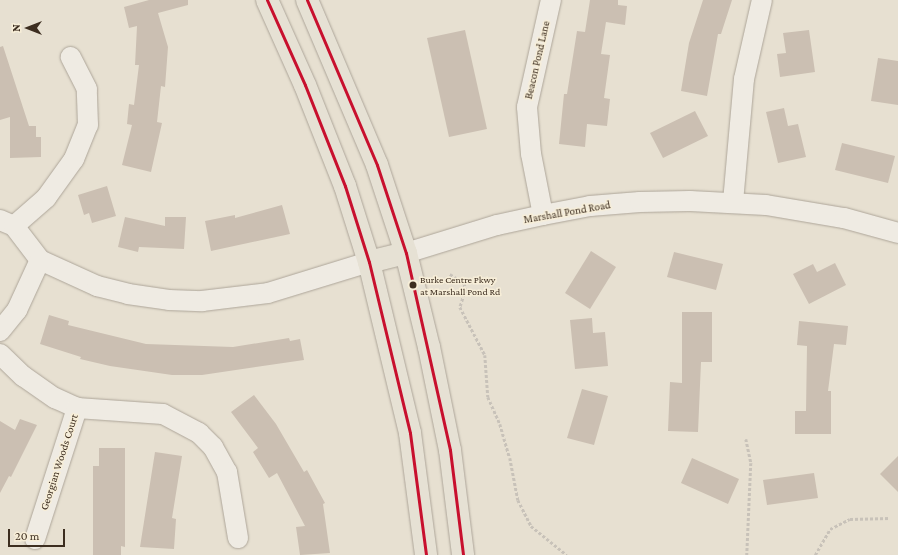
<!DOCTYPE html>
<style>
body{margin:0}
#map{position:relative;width:898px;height:555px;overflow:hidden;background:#e7e0d1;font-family:"Crimson Pro",serif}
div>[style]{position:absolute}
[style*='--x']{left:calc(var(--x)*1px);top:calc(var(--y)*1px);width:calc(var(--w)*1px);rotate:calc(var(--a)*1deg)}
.building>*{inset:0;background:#cbbfb2}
.path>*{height:2.5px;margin-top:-1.25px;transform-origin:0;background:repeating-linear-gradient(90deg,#c8c2b9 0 3px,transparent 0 5px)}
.roads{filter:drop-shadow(0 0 1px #ada599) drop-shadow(0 0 1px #ada599)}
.minor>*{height:20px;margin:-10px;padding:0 10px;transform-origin:10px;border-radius:10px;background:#efebe3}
.major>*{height:22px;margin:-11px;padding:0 11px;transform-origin:11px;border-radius:11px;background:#e6e1d4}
.bus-1>*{height:3px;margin:-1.5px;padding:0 1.5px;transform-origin:1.5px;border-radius:1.5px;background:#c8102e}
.dots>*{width:11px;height:11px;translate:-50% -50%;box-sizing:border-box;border:2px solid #f7eed8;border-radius:50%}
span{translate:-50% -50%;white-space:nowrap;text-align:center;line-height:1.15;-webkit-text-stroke:3px #f7eed8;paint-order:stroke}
.bus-label{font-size:10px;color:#3d2e20}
.left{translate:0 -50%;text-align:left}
.street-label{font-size:11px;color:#3d2e20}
.north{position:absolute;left:8px;top:8px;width:40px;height:40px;-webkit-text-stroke:3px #f7eed8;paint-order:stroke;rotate:270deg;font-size:11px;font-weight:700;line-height:16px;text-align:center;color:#3d2e20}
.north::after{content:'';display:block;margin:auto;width:14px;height:18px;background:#3d2e20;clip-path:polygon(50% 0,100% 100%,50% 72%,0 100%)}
.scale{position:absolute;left:8px;top:529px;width:57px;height:18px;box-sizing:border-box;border:2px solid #3d2e20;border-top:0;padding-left:5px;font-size:12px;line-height:14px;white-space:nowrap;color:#3d2e20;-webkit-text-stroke:3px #f7eed8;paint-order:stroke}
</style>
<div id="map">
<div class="building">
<div style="clip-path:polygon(149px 0,188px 0,188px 5px,158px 13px,168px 47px,165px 87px,161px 86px,157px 122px,162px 123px,151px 172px,122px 165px,132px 125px,127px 124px,129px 104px,134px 105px,139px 65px,135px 65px,137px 26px,129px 28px,124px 7px)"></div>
<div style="clip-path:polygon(590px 0,618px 0,618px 5px,627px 6px,625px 25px,606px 22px,601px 54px,610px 55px,604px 98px,610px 99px,607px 126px,587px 124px,585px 147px,559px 144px,564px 94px,567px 94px,577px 31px,585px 32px)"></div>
<div style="clip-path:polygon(703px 0,732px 0,721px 34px,718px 34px,707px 96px,681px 91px,689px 43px)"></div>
<div style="clip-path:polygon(465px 30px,487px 129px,449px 137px,427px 38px)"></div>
<div style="clip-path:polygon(809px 30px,815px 72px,780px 77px,777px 54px,786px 53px,783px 33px)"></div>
<div style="clip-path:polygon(3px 46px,29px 126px,36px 126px,36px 137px,41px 137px,41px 157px,10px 158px,10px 117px,0 120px,0 47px)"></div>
<div style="clip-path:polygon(878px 58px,898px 61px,898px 105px,871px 101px)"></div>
<div style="clip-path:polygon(784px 108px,788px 126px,798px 124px,806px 157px,778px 163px,766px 112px)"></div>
<div style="clip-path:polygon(695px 111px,708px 136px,663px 158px,650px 133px)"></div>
<div style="clip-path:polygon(842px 143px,895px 156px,888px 183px,835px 170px)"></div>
<div style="clip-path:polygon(107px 186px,116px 216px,92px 223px,89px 213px,84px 215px,78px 195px)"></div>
<div style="clip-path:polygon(282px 205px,290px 234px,211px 251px,205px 221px,235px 215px,235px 218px)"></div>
<div style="clip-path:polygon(125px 217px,165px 226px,165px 217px,186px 217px,184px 249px,139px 247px,138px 252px,118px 247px)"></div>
<div style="clip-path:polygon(591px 251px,616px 267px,590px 309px,565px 293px)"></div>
<div style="clip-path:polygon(674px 252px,723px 264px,716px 290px,667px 277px)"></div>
<div style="clip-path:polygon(835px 263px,846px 285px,809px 304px,793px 274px,813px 264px,817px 272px)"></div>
<div style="clip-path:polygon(682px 312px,712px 312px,712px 362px,701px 362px,698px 432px,668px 431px,670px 382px,682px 383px)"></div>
<div style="clip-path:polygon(49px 315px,69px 321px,68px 325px,146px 344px,233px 347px,289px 338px,290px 341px,300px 339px,304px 360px,202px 375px,172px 375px,110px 366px,80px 359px,81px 357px,40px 344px)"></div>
<div style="clip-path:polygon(592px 318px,593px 333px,605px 332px,608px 366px,575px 369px,570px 320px)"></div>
<div style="clip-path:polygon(799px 321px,848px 326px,846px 345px,834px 344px,828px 391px,831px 391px,831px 434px,795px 434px,795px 411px,806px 411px,807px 346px,797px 345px)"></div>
<div style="clip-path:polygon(582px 389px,608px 396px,594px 445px,567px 438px)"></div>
<div style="clip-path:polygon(254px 395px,276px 424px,304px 472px,307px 470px,325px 503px,323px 504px,330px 553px,300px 555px,296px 527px,305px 526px,277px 473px,269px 478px,253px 452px,258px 448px,231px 412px)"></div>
<div style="clip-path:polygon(20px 419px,37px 425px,11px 477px,9px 476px,0 493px,0 421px,15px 430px)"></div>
<div style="clip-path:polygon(99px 448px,125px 448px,125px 547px,121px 546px,121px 555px,93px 555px,93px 466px,99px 466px)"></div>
<div style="clip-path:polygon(155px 452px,182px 456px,172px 518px,176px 519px,174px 549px,140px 547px)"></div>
<div style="clip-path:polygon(898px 456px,898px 492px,880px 474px)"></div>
<div style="clip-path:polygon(692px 458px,739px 479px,728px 504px,681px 483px)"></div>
<div style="clip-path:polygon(814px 473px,818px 498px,767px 505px,763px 480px)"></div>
</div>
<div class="path">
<div style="--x:450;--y:274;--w:17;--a:33"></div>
<div style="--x:464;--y:283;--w:6;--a:72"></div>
<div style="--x:466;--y:289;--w:19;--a:108"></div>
<div style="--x:460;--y:307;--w:54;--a:62.5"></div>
<div style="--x:485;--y:355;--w:42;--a:85.9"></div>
<div style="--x:488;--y:397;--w:30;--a:66"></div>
<div style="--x:500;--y:424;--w:35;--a:74"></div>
<div style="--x:510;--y:458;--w:43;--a:79.2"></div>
<div style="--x:518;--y:500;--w:29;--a:63"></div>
<div style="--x:531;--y:526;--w:46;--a:38.9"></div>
<div style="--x:746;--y:439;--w:25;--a:78"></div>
<div style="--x:751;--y:463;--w:92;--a:92.5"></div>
<div style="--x:815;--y:555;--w:30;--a:-60"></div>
<div style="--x:830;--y:529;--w:22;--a:-27"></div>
<div style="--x:850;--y:519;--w:40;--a:-1.4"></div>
</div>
<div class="roads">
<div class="minor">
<div style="--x:733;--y:202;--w:123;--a:-84.9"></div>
<div style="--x:744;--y:79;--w:81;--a:-77.2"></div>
<div style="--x:543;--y:215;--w:62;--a:-101.1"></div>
<div style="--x:531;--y:154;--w:47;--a:-94.9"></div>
<div style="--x:527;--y:107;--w:110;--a:-77.4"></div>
<div style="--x:0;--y:220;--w:15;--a:23"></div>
<div style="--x:14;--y:226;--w:43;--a:52.6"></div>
<div style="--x:40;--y:260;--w:63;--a:24.5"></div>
<div style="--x:97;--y:286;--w:32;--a:14"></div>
<div style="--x:128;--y:294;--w:41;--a:8.3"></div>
<div style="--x:169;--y:300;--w:33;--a:2"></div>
<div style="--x:202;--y:301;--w:66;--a:-6.9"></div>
<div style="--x:268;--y:293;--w:106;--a:-17.1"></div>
<div style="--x:14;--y:226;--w:43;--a:-41.2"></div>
<div style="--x:46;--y:198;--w:48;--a:-54.3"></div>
<div style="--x:74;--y:159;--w:37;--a:-68"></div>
<div style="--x:88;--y:125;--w:36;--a:-92"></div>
<div style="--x:87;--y:89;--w:36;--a:-117"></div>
<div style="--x:406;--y:253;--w:95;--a:-17.1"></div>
<div style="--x:497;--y:225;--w:47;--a:-12.3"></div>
<div style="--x:543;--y:215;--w:48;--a:-10.8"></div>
<div style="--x:590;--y:206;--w:50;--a:-4.6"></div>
<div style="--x:640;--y:202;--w:50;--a:-1.1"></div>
<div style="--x:690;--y:201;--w:76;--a:3"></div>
<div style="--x:766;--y:205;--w:79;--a:9.5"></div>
<div style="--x:844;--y:218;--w:56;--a:15.5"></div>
<div style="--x:0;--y:331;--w:27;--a:-51"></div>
<div style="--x:17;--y:310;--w:55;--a:-65.3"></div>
<div style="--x:0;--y:354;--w:32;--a:44"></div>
<div style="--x:23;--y:376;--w:39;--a:35"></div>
<div style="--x:55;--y:398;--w:24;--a:24"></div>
<div style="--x:77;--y:408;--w:86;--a:4"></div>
<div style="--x:163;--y:414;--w:41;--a:27.8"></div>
<div style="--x:199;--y:433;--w:20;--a:45"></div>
<div style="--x:213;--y:447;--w:29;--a:61"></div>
<div style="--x:227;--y:472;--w:67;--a:80.5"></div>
<div style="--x:35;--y:539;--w:138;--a:-72.2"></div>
</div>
<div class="major">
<div style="--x:267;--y:0;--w:93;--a:65.9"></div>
<div style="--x:305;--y:85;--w:109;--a:68.4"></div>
<div style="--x:345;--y:186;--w:80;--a:72.5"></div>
<div style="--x:369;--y:262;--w:176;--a:76.5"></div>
<div style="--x:410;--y:433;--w:123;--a:82.5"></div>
<div style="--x:307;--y:0;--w:179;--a:67"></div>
<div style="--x:377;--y:165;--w:93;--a:71.8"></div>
<div style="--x:406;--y:253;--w:97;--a:76.3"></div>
<div style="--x:429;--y:347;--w:105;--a:78.5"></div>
<div style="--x:450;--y:450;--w:106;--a:82.9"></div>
<div style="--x:369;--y:262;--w:38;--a:-14"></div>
</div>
</div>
<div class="bus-1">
<div style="--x:267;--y:0;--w:93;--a:65.9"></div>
<div style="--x:305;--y:85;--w:109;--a:68.4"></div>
<div style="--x:345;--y:186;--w:80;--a:72.5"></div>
<div style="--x:369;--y:262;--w:176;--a:76.5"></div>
<div style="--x:410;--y:433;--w:123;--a:82.5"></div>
<div style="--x:307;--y:0;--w:179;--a:67"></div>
<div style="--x:377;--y:165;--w:93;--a:71.8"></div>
<div style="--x:406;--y:253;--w:202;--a:77.4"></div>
<div style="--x:450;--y:450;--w:106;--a:82.9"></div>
</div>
<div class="dots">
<div style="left:413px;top:285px;background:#3d2e20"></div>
</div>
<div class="bus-label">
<span class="left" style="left:420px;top:285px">Burke Centre Pkwy<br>at Marshall Pond Rd</span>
</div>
<div class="street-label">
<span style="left:537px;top:60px;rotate:-77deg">Beacon Pond Lane</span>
<span style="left:567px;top:212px;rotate:-10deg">Marshall Pond Road</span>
<span style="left:59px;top:462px;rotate:-72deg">Georgian Woods Court</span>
</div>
<div class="north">N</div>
<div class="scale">20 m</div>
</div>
